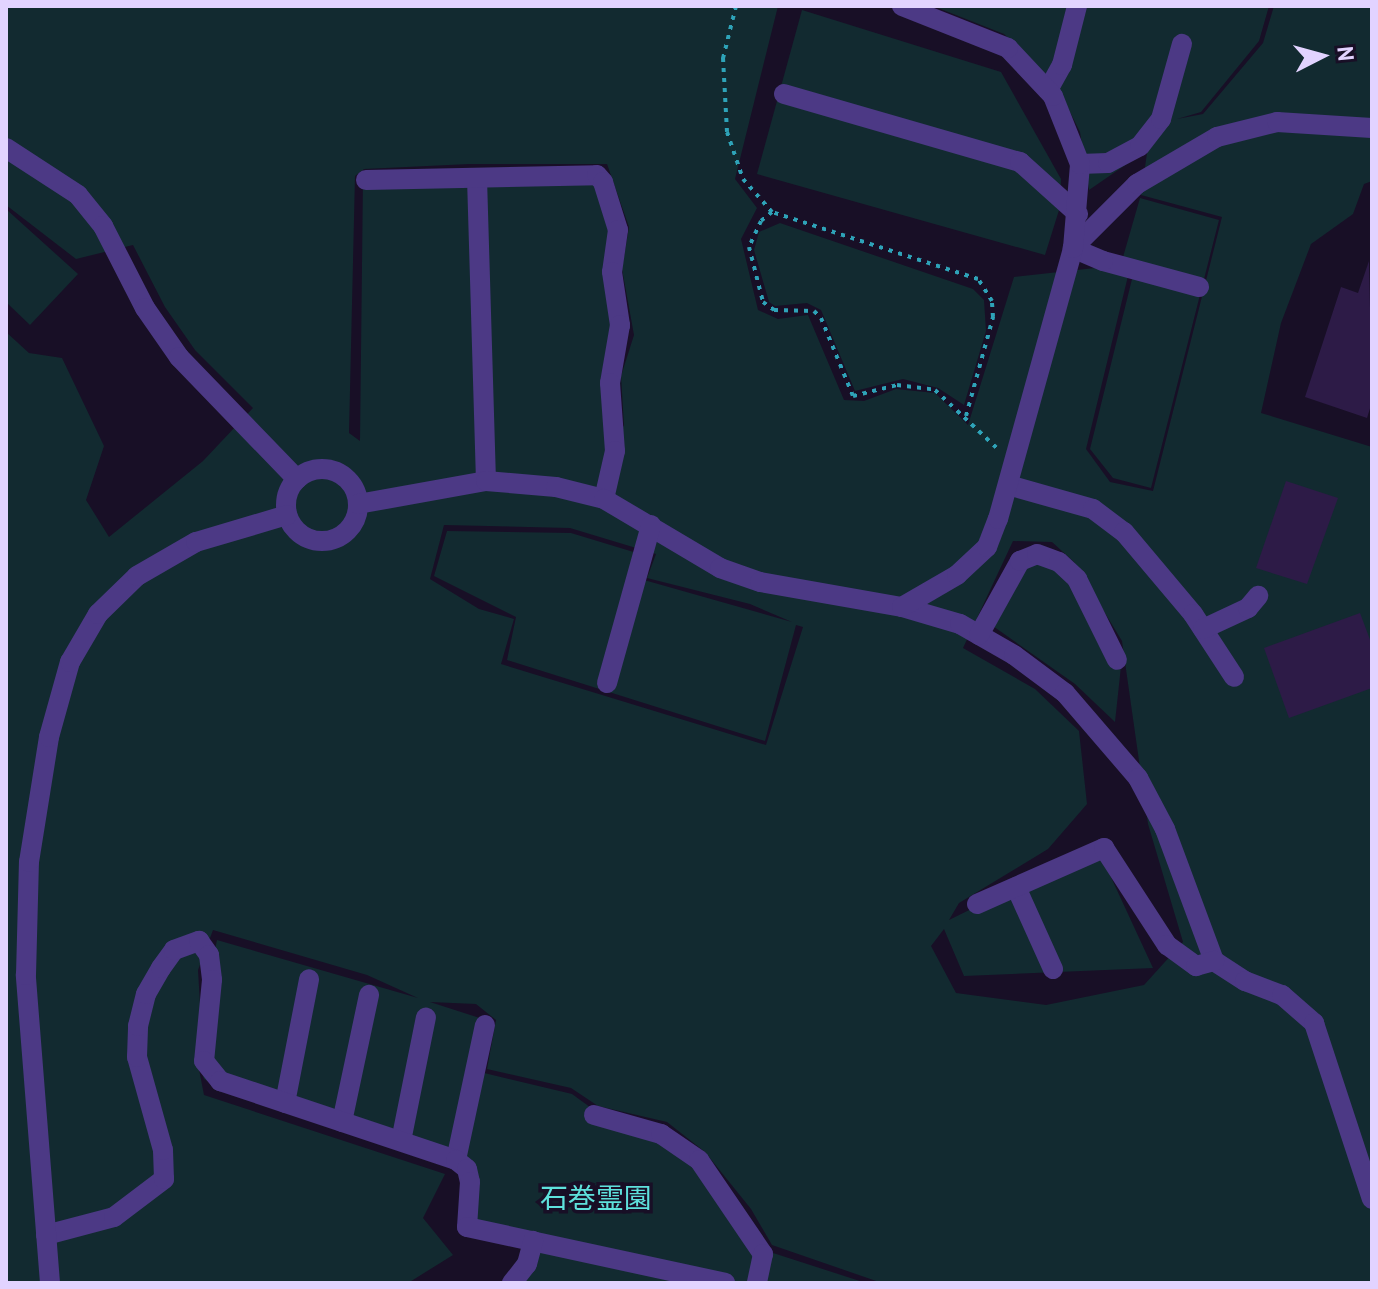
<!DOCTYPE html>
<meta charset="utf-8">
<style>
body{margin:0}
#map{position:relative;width:1378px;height:1289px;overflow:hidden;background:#180f26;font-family:"PT Sans","Noto Sans JP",sans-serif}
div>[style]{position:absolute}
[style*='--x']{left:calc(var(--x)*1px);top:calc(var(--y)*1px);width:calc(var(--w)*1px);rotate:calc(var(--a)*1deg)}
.green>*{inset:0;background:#122a30}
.building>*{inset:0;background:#2d1b47}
.path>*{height:4px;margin-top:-2px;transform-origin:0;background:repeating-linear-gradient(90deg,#2ea3b8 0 4px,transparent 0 10px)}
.minor>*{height:20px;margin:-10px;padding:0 10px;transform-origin:10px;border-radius:10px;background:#4c3985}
.minor>.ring{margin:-10px;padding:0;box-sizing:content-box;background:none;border:20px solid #4c3985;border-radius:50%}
span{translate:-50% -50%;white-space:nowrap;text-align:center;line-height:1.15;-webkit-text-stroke:7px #180f26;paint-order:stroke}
.park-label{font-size:28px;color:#5ee1dc}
.frame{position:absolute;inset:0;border:8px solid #e2d3ff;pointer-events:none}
.north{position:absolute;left:1282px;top:16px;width:80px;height:80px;-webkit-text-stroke:6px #180f26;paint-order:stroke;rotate:84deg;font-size:22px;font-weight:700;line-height:32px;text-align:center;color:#e2d3ff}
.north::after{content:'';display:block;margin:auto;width:28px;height:36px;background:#e2d3ff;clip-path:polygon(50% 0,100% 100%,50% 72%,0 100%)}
</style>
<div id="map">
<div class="green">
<div style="clip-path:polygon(evenodd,6px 6px,778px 6px,735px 179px,757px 208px,741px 239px,758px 310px,778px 319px,808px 315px,844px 400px,864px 401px,896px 389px,935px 393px,968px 425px,1014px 277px,1095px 268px,1128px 276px,1086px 449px,1110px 482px,1153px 491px,1222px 217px,1141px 195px,1147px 153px,1171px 120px,1137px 157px,1089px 190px,1080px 132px,1064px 100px,1032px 60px,1004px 34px,933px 6px,1269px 6px,1259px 41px,1201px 112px,1177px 119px,1203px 114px,1263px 43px,1274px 6px,1372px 6px,1372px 181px,1364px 184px,1353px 214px,1311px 244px,1281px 323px,1261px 413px,1372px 447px,1372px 1283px,882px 1283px,772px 1245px,751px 1209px,705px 1152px,667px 1122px,598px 1106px,571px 1088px,487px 1069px,496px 1020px,476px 1004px,430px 1002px,489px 1021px,480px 1072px,572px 1094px,594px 1110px,662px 1127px,770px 1252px,866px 1283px,504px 1283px,526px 1245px,459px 1232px,463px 1184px,456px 1168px,222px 1090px,204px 1079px,197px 1059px,204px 1095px,445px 1174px,423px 1218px,453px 1255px,408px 1283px,6px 1283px,6px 332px,29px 353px,62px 358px,104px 446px,86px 500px,109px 537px,203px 461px,253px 408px,195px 350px,165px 307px,133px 245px,76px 259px,6px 205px,6px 6px,469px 164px,607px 164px,629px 227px,622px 269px,634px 335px,621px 376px,624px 426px,619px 429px,621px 358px,607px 179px,363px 176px,360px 441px,349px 433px,355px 176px,364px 169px,469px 164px,6px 6px,444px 525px,570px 528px,656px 554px,647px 578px,750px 604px,792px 622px,644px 580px,650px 557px,571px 533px,447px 531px,434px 576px,516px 617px,507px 660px,765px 741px,796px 625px,803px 627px,766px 745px,501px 664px,514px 619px,479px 609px,430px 579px,444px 525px,6px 6px,1013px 541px,1052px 542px,1074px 562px,1122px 641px,1148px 824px,1183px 942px,1144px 985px,1046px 1005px,956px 993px,931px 946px,944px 929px,964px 976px,1153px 968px,1097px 847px,949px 920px,959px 903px,1048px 849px,1087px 804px,1079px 731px,1035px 689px,963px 648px,1013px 541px,6px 6px,213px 930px,367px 975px,418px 998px,217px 940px,201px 1020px,198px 970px,213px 930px)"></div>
<div style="clip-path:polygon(802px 10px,1001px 72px,1061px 179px,1060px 207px,1045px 255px,757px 174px)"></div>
<div style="clip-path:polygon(1140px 198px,1219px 220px,1151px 488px,1113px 478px,1090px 449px,1133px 275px,1119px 271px)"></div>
<div style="clip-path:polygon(6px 209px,78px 274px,30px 325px,6px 302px)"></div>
<div style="clip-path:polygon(780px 223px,973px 289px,984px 300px,986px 331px,964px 405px,938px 388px,903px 379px,855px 391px,821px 310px,807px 303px,775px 306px,769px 302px,754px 250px,759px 232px)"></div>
<div style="clip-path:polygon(1042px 547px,1122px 657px,1115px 722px,1075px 684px,980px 617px)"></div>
</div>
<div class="building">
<div style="clip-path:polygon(1369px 261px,1372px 402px,1367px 418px,1305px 397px,1341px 287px,1358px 293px)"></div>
<div style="clip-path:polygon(1286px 481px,1338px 498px,1307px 584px,1256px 568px)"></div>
<div style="clip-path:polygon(1360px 613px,1372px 645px,1372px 688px,1289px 718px,1264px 648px)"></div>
</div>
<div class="path">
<div style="--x:736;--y:6;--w:54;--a:104"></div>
<div style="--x:723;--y:58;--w:74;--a:86.9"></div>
<div style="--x:727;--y:132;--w:50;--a:71.2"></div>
<div style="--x:743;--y:179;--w:44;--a:48.7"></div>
<div style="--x:966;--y:416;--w:103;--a:-74.7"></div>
<div style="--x:993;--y:317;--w:16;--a:-94"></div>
<div style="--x:992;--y:301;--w:26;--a:-122"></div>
<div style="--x:978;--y:279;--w:217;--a:-162"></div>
<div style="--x:772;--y:212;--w:14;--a:141"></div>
<div style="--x:761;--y:221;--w:29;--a:115"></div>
<div style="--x:749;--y:247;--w:57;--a:75.7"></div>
<div style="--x:763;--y:302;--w:14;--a:36"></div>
<div style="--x:774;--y:310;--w:40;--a:1.4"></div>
<div style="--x:814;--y:311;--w:10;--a:45"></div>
<div style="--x:821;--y:318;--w:84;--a:67.7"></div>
<div style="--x:853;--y:396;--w:45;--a:-14"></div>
<div style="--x:897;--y:385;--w:38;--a:7"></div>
<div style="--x:935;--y:390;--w:88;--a:43.2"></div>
</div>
<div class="minor">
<div style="--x:1048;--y:90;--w:29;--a:-61"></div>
<div style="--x:1062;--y:65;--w:61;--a:-75.7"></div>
<div style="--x:784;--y:94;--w:246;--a:16.1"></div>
<div style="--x:1020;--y:162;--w:78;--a:41.9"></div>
<div style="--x:6;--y:148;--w:86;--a:33.1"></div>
<div style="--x:78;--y:195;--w:40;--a:51"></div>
<div style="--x:103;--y:226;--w:92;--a:62.9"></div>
<div style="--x:145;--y:308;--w:60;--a:55.2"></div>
<div style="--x:179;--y:357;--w:170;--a:46"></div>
<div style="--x:1080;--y:164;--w:28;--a:-2"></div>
<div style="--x:1108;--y:163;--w:36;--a:-28"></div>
<div style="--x:1140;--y:146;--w:34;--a:-52"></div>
<div style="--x:1161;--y:119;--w:78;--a:-74.4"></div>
<div style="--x:477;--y:178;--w:303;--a:88.3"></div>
<div style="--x:366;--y:180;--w:231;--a:-1.2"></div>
<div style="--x:597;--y:175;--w:9;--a:49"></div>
<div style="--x:603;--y:182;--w:50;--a:72.6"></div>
<div style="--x:618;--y:230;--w:42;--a:98.1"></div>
<div style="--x:612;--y:272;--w:54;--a:81.4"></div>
<div style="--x:620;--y:325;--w:59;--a:99.8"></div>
<div style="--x:610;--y:383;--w:68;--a:85.8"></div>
<div style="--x:615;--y:451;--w:49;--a:102.9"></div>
<div style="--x:1199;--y:287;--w:99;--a:-164.8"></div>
<div style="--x:1103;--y:261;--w:33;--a:-157"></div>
<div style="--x:1073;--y:248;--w:91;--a:-45"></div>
<div style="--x:1137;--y:184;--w:93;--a:-30.4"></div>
<div style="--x:1217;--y:137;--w:62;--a:-14"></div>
<div style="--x:1277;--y:122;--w:95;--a:3.6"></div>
<div class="ring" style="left:286px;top:469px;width:52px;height:52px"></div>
<div style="--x:1008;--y:485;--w:88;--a:15.8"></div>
<div style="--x:1093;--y:509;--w:39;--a:37"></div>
<div style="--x:1124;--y:532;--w:107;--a:49.9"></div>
<div style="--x:1193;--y:614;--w:75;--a:56.9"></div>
<div style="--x:358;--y:504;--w:130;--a:-10.2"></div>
<div style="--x:486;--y:481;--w:70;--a:4.9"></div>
<div style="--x:556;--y:487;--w:49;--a:14"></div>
<div style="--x:604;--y:499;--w:135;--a:30.7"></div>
<div style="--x:720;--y:568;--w:42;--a:19.3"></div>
<div style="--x:760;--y:582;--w:144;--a:10"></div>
<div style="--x:902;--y:607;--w:60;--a:16.3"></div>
<div style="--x:960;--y:624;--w:62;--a:29.9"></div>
<div style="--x:1014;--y:655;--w:64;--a:36.7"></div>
<div style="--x:1065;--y:693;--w:112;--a:49.3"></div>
<div style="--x:1138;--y:778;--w:58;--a:62.1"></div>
<div style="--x:1165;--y:829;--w:141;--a:69.6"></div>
<div style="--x:1214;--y:961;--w:37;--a:33"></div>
<div style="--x:1245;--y:981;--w:40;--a:21"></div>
<div style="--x:1282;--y:995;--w:43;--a:41.2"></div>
<div style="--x:1314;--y:1023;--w:185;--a:71.8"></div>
<div style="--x:902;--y:607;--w:64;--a:-30.2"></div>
<div style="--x:957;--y:575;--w:41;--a:-43"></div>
<div style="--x:987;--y:547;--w:30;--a:-69"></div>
<div style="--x:998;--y:519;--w:281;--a:-74.5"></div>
<div style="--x:1073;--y:248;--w:84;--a:-85.2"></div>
<div style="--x:1080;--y:164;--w:73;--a:-111.7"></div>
<div style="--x:1053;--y:96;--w:66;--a:-133.2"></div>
<div style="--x:1008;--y:48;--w:114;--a:-158.4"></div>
<div style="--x:1203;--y:629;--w:50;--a:-25"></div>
<div style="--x:1248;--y:608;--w:16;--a:-50"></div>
<div style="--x:979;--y:635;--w:85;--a:-61"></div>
<div style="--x:1020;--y:561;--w:18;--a:-22"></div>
<div style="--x:1037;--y:554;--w:23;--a:20"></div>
<div style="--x:1059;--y:562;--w:25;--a:43"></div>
<div style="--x:1077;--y:579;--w:90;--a:63.7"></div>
<div style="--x:607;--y:683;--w:164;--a:-74.4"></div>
<div style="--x:1016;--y:887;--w:90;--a:65.7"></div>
<div style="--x:977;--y:904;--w:139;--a:-23.8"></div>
<div style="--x:1104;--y:848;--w:116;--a:57"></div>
<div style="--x:1167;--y:945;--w:36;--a:36"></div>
<div style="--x:1196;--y:966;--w:19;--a:-16"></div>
<div style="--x:285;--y:1103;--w:126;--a:-79"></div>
<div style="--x:594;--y:1115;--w:70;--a:15.8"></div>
<div style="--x:661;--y:1134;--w:46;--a:34.4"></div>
<div style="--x:699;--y:1160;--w:114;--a:55.8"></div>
<div style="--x:763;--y:1254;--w:30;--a:102"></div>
<div style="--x:342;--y:1122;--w:130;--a:-78"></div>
<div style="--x:401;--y:1141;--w:126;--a:-78.6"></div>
<div style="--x:456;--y:1160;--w:138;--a:-77.9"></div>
<div style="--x:46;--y:1235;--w:70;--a:-14.8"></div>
<div style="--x:114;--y:1217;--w:63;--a:-37.2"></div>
<div style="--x:164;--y:1179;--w:29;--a:-92"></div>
<div style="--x:163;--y:1150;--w:97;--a:-105.6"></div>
<div style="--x:137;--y:1057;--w:31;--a:-88"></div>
<div style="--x:138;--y:1026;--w:33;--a:-76"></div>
<div style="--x:146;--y:994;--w:30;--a:-60"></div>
<div style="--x:161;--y:968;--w:22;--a:-54"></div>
<div style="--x:174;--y:950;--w:27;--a:-20"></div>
<div style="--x:199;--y:941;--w:17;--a:54"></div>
<div style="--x:209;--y:955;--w:25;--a:83"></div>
<div style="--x:212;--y:980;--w:81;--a:95.6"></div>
<div style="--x:204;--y:1061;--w:26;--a:51"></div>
<div style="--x:220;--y:1081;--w:249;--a:18.5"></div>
<div style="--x:456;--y:1160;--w:14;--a:39"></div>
<div style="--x:467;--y:1169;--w:13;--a:77"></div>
<div style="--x:470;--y:1182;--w:45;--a:93.8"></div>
<div style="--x:467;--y:1227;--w:264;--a:12.2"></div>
<div style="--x:50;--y:1283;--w:309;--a:-94.5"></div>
<div style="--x:26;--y:975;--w:113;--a:-88.5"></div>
<div style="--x:29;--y:862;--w:127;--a:-80.9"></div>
<div style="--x:49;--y:737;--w:78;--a:-74.4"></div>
<div style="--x:70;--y:662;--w:56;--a:-59.7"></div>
<div style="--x:98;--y:614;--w:54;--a:-44.3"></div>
<div style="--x:137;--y:576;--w:68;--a:-30"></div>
<div style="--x:196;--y:542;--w:95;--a:-16.5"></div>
<div style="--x:512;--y:1283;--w:24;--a:-52"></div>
<div style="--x:527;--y:1264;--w:24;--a:-75"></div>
</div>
<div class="park-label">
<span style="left:596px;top:1198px">石巻霊園</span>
</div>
<div class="frame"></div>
<div class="north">N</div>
</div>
